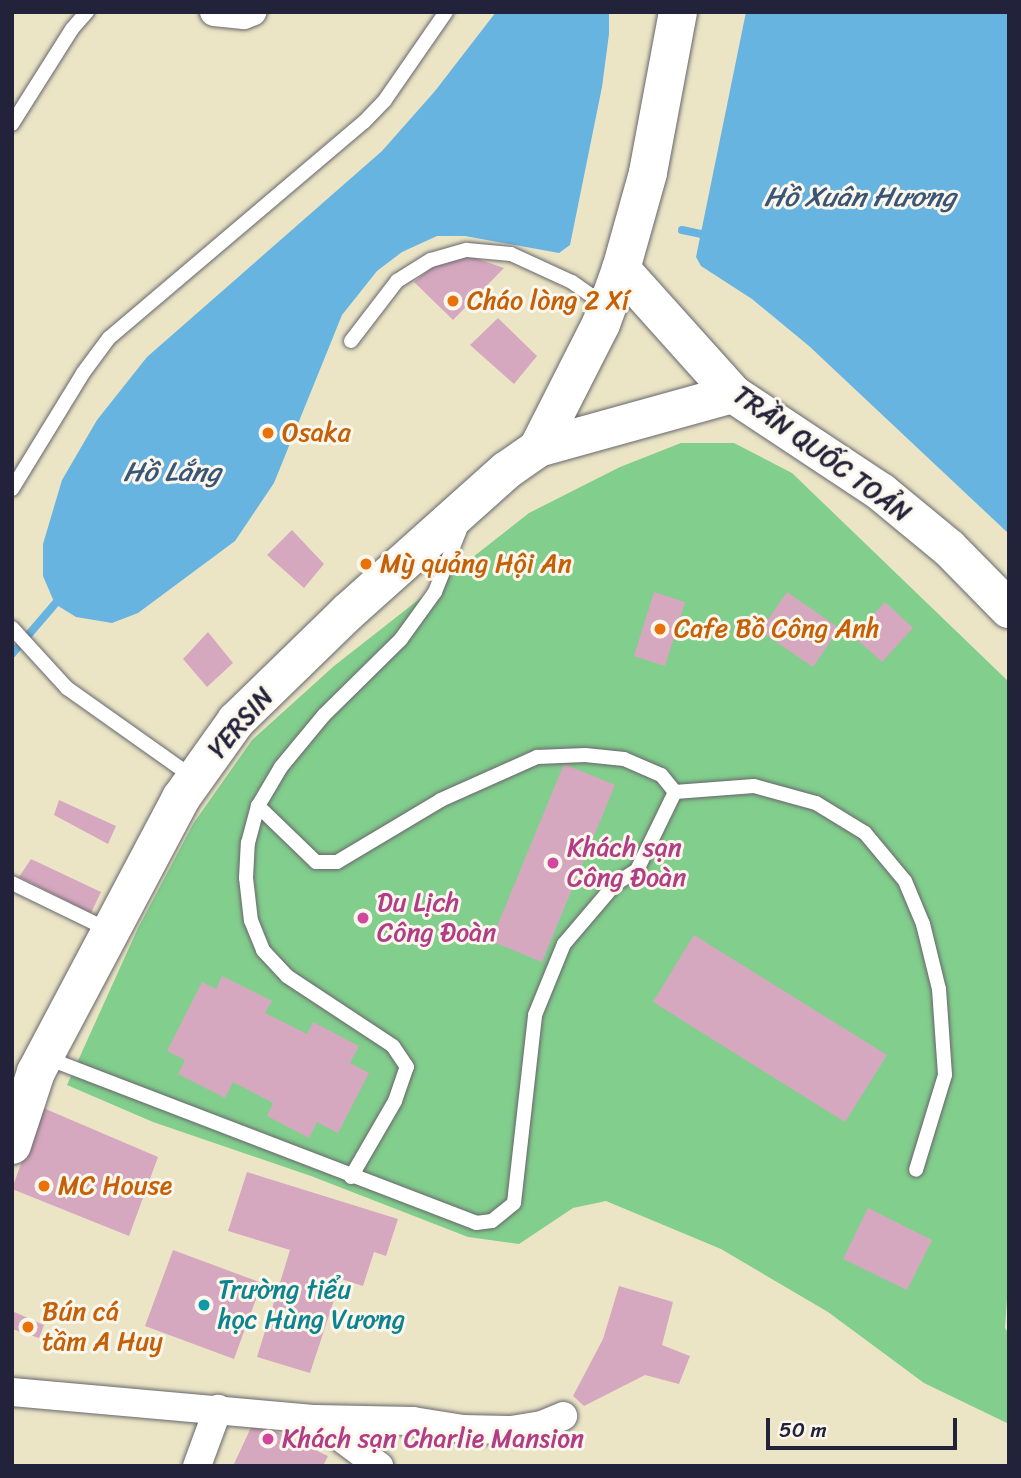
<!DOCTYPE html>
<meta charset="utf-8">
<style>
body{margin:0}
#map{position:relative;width:1021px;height:1478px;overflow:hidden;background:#ebe5c6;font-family:Sriracha,sans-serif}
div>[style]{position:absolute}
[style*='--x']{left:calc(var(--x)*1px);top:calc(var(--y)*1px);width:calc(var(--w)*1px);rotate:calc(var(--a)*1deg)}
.green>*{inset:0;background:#82ce8d}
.water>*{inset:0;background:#68b4e1}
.stream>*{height:8px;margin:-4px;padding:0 4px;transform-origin:4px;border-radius:4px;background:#68b4e1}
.building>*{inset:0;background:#d6a8bf}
.roads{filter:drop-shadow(0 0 2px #68666c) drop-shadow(0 0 2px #68666c)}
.lane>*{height:14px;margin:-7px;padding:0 7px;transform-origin:7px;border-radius:7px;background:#fff}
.street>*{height:28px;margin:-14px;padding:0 14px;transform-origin:14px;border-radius:14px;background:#fff}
.secondary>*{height:38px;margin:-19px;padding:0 19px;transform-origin:19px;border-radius:19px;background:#fff}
.dots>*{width:19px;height:19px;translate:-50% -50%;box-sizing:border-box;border:4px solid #fbf7ec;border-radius:50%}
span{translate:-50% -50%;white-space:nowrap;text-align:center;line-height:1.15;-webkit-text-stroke:6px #fbf7ec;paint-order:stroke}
.food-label{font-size:26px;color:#c56008}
.left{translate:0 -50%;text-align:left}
.street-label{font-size:26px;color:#22223b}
.hotel-label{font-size:26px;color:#b23c85}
.culture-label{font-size:26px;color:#0d838f}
.water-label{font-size:28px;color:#3a5575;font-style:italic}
.frame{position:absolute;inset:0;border:14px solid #22223b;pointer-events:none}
.scale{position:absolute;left:766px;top:1418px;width:191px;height:32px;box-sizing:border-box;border:4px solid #22223b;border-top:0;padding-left:9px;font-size:21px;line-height:24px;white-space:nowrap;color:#22223b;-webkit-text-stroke:5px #fbf7ec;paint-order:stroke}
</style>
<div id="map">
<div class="green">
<div style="clip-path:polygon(681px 443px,734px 443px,792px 473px,1009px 682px,1009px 1270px,1005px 1328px,1009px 1334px,1009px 1424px,924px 1383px,828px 1312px,721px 1249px,606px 1201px,573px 1208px,519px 1244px,468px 1237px,311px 1176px,153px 1122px,67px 1085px,138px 928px,193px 824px,252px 740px,334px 666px,529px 513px,620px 467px)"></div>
</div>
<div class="water">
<div style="clip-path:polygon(496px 12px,609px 12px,609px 34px,602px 87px,570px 245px,559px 253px,465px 236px,437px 236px,402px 252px,377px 271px,342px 315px,274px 483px,235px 541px,138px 613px,112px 623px,76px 617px,55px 604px,43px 576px,43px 544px,62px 480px,97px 420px,147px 357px,382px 151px,435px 91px)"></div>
<div style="clip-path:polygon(746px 12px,1009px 12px,1009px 534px,809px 346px,752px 299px,701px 266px,696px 257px)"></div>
</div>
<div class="stream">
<div style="--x:682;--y:230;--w:19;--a:12"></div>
<div style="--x:701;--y:234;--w:9;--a:-18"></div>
<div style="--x:12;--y:654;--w:74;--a:-49.4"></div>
</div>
<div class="building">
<div style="clip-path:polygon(469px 256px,504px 268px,453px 320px,414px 282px,431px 268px)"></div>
<div style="clip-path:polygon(498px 318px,537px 356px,514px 384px,470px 345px)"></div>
<div style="clip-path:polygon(292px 530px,324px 564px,304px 588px,267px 555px)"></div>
<div style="clip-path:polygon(654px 592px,685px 602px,665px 666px,634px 656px)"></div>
<div style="clip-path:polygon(787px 592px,839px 628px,813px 667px,760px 631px)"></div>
<div style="clip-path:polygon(885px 602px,913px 628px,882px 662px,853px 636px)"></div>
<div style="clip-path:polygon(208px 632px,233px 663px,207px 687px,183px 659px)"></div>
<div style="clip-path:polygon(564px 764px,615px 785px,542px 962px,491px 941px)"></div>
<div style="clip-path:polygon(59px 800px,116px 826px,108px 844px,54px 815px)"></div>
<div style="clip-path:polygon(31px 859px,101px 892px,91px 913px,19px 877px)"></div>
<div style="clip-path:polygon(694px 935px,887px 1055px,845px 1122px,653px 1002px)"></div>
<div style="clip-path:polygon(222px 976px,272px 1001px,265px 1013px,307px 1034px,313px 1022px,359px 1046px,350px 1063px,369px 1073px,338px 1133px,317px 1122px,309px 1138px,267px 1116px,273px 1103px,233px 1082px,225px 1098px,178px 1074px,185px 1060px,167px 1051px,202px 982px,216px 989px)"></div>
<div style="clip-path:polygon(41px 1107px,158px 1157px,129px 1236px,12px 1189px)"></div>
<div style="clip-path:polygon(247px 1172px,398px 1219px,386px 1256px,374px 1252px,363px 1286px,341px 1279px,310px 1373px,257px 1357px,290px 1250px,228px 1231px)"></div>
<div style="clip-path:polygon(868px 1208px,932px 1240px,907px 1290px,843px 1259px)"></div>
<div style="clip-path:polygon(173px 1250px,262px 1283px,234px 1359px,145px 1326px)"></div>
<div style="clip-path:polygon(619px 1286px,673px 1302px,662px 1345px,690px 1356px,679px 1384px,645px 1375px,584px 1406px,573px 1396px,603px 1339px)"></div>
<div style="clip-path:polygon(12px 1311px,44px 1325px,39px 1338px,12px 1329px)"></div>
<div style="clip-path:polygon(254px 1421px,328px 1456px,323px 1466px,233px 1466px)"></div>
</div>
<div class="roads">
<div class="lane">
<div style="--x:12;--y:124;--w:112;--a:-57.7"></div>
<div style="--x:72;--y:29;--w:23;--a:-49"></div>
<div style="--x:351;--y:341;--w:76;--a:-52.5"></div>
<div style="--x:397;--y:281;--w:40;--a:-32"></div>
<div style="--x:431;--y:260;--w:37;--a:-16"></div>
<div style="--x:467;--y:250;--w:44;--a:5.2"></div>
<div style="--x:511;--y:254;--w:67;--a:24.7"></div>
<div style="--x:572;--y:282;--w:42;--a:35.2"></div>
<div style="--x:12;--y:489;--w:136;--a:-58.5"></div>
<div style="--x:83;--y:373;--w:44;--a:-53.4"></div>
<div style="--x:109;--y:338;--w:334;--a:-40.3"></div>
<div style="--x:364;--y:122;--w:30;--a:-46"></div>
<div style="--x:385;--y:100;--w:107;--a:-55.3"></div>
<div style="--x:12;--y:628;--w:81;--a:47.5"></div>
<div style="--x:67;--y:688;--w:156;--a:35.3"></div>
<div style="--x:675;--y:792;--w:79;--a:-4.3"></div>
<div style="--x:754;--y:786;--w:64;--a:15.3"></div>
<div style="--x:816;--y:803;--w:57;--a:31.5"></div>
<div style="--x:865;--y:833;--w:62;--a:50.2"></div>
<div style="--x:905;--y:881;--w:47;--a:67.3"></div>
<div style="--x:923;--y:924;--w:67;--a:76.2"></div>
<div style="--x:939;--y:989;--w:86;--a:86"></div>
<div style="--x:945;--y:1075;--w:99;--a:107"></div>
<div style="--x:12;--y:883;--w:108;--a:25.9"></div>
<div style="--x:47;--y:1058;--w:460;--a:21"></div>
<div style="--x:476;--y:1223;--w:16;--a:-7"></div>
<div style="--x:492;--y:1221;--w:28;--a:-39"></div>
<div style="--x:514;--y:1203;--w:189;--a:-83.6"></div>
<div style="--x:535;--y:1015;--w:77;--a:-67.8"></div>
<div style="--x:564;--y:944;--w:79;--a:-49.6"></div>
<div style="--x:615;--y:884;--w:26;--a:-32"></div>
<div style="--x:637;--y:870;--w:87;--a:-64"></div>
<div style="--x:675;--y:792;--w:22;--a:-129"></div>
<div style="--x:661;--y:775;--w:40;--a:-156.6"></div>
<div style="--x:624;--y:759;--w:39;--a:-174"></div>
<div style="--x:585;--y:755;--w:48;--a:177.6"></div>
<div style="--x:537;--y:757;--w:105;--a:155.9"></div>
<div style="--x:441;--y:800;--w:121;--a:149.2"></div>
<div style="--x:337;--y:862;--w:21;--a:180"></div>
<div style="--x:316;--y:862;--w:81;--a:-136"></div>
<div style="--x:351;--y:1177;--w:88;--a:-59.9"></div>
<div style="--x:395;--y:1101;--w:36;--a:-71"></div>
<div style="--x:407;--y:1067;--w:25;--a:-124"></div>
<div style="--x:393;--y:1046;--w:127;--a:-146.6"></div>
<div style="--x:287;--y:976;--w:35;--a:-133"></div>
<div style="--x:263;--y:950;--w:31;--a:-112"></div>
<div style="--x:251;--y:921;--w:43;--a:-96.6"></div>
<div style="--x:246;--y:878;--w:35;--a:-87"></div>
<div style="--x:248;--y:843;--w:38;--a:-75"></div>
<div style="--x:258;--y:806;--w:45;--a:-59.5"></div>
<div style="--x:281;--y:767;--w:67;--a:-50.4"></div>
<div style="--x:324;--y:715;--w:108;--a:-44.6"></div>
<div style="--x:401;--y:639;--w:58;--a:-54.1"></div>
<div style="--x:435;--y:592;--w:72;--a:-68.1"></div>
</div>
<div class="street">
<div style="--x:214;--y:12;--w:30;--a:6"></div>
<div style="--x:244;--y:15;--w:9;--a:-21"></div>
<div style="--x:12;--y:1392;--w:305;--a:5.1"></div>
<div style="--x:316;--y:1419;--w:97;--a:1.2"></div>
<div style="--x:413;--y:1421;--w:51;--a:9.1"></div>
<div style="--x:463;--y:1429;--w:48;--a:1.2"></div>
<div style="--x:511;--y:1430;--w:31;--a:-9"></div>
<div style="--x:542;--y:1425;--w:23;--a:-23"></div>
<div style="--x:316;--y:1419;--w:79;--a:36.7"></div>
<div style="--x:197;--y:1466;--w:61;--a:-69.8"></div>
</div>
<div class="secondary">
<div style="--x:678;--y:12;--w:164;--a:100.6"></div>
<div style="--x:648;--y:173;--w:100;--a:105.7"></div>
<div style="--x:621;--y:269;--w:168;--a:48.1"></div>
<div style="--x:733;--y:394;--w:178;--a:33.5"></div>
<div style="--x:881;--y:492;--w:88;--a:39.5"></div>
<div style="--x:949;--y:548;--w:86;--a:45.5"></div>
<div style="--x:538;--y:448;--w:202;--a:-15.5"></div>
<div style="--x:12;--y:1145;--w:77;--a:-71.8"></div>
<div style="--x:36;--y:1072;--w:310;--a:-62.1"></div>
<div style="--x:181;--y:798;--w:95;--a:-54.5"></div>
<div style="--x:236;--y:721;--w:156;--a:-44.2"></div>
<div style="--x:348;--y:612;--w:213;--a:-41.8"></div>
<div style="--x:507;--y:470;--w:38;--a:-35"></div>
<div style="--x:538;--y:448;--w:139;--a:-63.1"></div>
<div style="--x:601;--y:324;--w:59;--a:-70"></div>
</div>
</div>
<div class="dots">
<div style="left:453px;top:301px;background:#e8710a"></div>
<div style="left:268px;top:433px;background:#e8710a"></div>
<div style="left:366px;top:564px;background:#e8710a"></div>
<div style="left:660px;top:629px;background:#e8710a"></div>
<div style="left:553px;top:863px;background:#d1479c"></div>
<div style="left:363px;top:918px;background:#d1479c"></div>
<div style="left:44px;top:1186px;background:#e8710a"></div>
<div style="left:204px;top:1305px;background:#0f9aa8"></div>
<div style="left:28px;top:1327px;background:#e8710a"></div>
<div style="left:268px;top:1439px;background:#d1479c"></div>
</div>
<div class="food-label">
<span class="left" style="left:467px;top:301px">Cháo lòng 2 Xí</span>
<span class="left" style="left:282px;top:433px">Osaka</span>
<span class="left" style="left:380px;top:564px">Mỳ quảng Hội An</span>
<span class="left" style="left:674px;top:629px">Cafe Bồ Công Anh</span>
<span class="left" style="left:58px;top:1186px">MC House</span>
<span class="left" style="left:42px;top:1327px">Bún cá<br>tầm A Huy</span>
</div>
<div class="street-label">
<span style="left:822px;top:454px;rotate:36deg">TRẦN QUỐC TOẢN</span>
<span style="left:241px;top:723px;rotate:-49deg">YERSIN</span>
</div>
<div class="hotel-label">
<span class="left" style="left:567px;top:863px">Khách sạn<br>Công Đoàn</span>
<span class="left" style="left:377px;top:918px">Du Lịch<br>Công Đoàn</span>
<span class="left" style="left:282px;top:1439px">Khách sạn Charlie Mansion</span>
</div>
<div class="culture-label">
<span class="left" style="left:218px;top:1305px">Trường tiểu<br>học Hùng Vương</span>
</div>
<div class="water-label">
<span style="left:860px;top:197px">Hồ Xuân Hương</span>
<span style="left:172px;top:472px">Hồ Lắng</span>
</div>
<div class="frame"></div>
<div class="scale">50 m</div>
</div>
